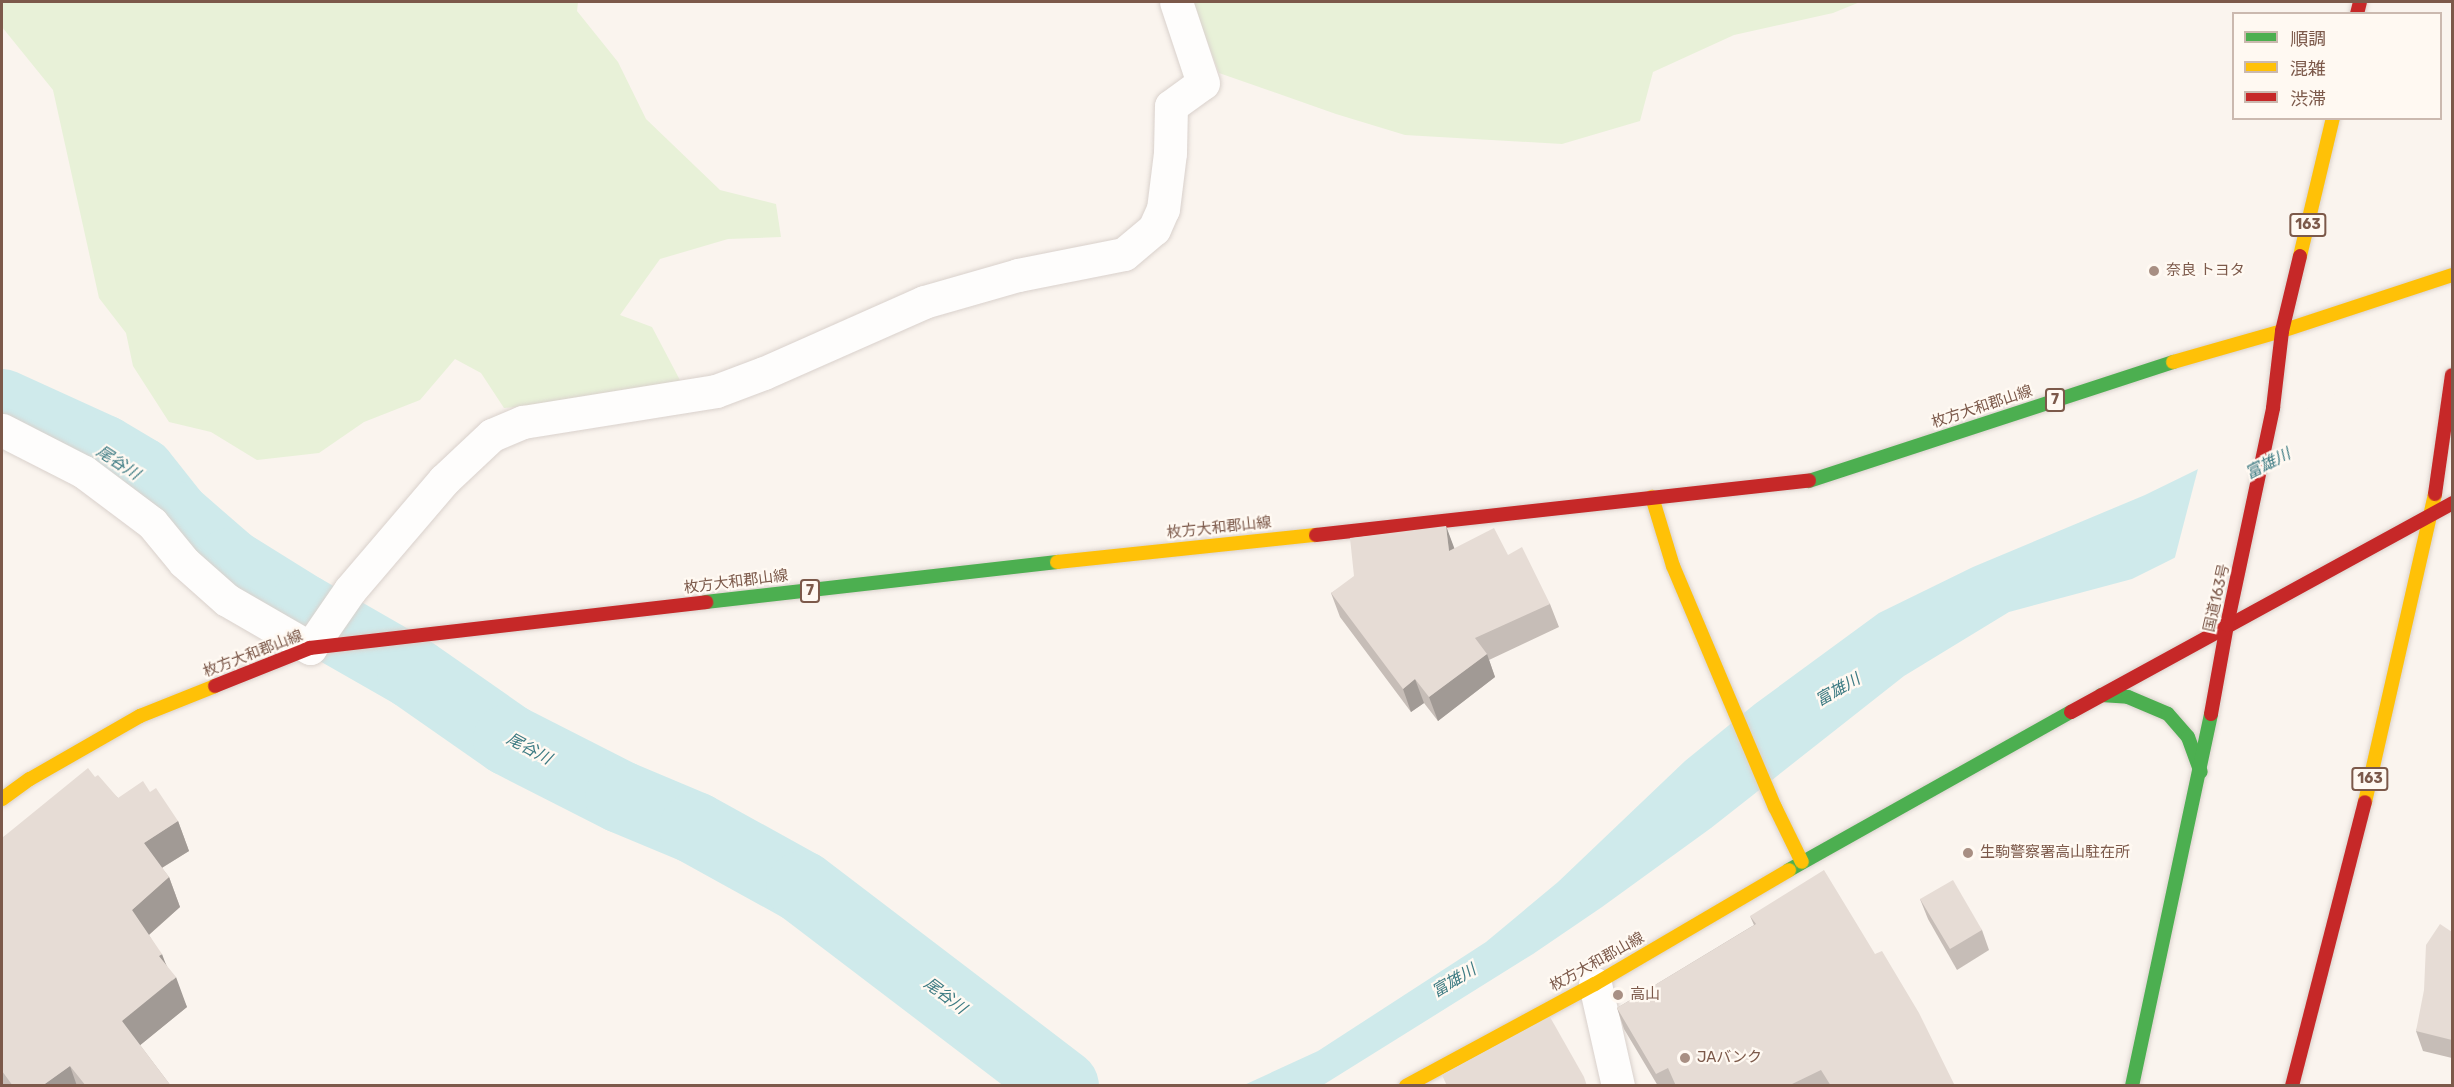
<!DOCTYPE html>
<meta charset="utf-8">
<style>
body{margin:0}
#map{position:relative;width:2454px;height:1087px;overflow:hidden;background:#faf4ee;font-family:Rubik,"Noto Sans JP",sans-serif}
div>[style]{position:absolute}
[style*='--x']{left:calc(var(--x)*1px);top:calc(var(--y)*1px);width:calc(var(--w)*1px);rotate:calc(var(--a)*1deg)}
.green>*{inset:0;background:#e8f1d8}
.water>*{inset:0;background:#cfeaeb}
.pier>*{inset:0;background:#faf4ee}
.river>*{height:72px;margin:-36px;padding:0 36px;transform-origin:36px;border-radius:36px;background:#cfeaeb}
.roads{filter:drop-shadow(0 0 2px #d9d1cc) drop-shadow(0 0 2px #d9d1cc)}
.street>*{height:33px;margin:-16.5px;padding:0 16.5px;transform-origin:16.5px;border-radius:16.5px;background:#fefdfc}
.fast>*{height:14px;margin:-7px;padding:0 7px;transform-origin:7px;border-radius:7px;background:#4caf50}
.slow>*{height:14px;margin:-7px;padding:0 7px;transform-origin:7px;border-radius:7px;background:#ffc107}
.jam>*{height:14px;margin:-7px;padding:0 7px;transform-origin:7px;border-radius:7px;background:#c62828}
.wall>*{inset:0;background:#c6bdb7}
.shaded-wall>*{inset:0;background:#a19a95}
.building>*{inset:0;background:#e6dcd5}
.dots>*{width:16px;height:16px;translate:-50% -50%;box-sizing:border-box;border:3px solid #fff9f2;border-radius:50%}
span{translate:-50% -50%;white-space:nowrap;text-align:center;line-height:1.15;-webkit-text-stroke:4.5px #fff9f2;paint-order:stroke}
.shield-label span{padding:2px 4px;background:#fff9f2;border:2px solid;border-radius:4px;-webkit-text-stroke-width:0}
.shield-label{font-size:14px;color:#7c594a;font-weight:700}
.poi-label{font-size:15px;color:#7c594a}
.left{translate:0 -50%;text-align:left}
.street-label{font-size:15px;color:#7c594a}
.water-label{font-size:16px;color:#3c7a82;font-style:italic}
.frame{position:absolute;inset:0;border:3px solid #7c594a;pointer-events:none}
.legend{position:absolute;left:2232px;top:12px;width:210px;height:108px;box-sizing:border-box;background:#fff9f2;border:2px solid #cbb9af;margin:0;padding:8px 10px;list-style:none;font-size:18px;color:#7c594a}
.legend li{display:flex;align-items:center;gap:12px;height:30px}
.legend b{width:30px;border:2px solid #cbb9af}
</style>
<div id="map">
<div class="green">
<div style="clip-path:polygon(2px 2px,578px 2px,577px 11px,618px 62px,646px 119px,720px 190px,776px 204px,781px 237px,728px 239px,660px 259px,620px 315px,652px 327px,682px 384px,568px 402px,504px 408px,481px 373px,455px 359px,420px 400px,364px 422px,319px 453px,257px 460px,211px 432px,169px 422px,133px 366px,126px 333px,99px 298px,53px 90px,2px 27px)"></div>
<div style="clip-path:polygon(1192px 2px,1860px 2px,1833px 13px,1734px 35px,1653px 72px,1640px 121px,1562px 144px,1405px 135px,1336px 114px,1219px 73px)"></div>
</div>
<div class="water">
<div style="clip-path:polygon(2276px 431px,2319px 486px,2132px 579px,2009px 612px,1904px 676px,1711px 828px,1602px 907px,1533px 954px,1323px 1085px,1242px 1086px,1318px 1051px,1486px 942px,1558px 882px,1685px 761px,1755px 704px,1879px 613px,1973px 567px,2145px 495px)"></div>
</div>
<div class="pier">
<div style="clip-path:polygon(2452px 342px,2452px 415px,2321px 489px,2174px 561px,2199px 465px,2365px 379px)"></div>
</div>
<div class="river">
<div style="--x:2;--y:405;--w:111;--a:24.5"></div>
<div style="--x:103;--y:451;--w:43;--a:30.7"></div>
<div style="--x:140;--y:473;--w:56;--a:51.5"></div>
<div style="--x:175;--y:517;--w:72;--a:41"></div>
<div style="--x:229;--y:564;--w:87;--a:31.9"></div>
<div style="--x:303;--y:610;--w:127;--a:29.8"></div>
<div style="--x:413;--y:673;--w:117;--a:34.9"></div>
<div style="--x:509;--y:740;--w:126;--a:27"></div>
<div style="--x:621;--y:797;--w:80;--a:22.7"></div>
<div style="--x:695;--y:828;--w:122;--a:28.9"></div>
<div style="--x:802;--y:887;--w:328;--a:37.3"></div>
</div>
<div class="roads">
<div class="street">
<div style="--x:2;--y:430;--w:92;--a:27.1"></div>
<div style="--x:84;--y:472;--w:85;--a:36.9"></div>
<div style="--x:152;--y:523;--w:50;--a:50.6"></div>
<div style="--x:184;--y:562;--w:57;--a:41.5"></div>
<div style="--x:227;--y:600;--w:96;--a:30"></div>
<div style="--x:310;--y:648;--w:70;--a:-55.4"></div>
<div style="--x:350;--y:590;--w:145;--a:-49.5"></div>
<div style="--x:444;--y:480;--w:66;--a:-43.2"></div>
<div style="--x:492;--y:435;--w:34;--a:-23"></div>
<div style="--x:523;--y:422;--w:195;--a:-9.1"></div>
<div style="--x:716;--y:391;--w:51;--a:-20.6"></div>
<div style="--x:764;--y:373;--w:175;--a:-23.9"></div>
<div style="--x:924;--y:302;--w:98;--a:-16"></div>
<div style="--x:1018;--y:275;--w:108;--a:-11.2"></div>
<div style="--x:1124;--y:254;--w:39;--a:-40"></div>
<div style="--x:1154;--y:229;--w:22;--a:-66"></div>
<div style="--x:1163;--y:209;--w:56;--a:-82.9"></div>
<div style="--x:1170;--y:153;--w:47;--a:-88.8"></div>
<div style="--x:1171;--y:106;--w:39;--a:-36"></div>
<div style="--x:1203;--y:83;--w:85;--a:-108.4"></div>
<div style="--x:1595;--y:984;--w:105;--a:77.3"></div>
</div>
<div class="fast">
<div style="--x:1809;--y:481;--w:383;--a:-18.1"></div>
<div style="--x:706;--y:602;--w:353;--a:-6.5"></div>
<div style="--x:2101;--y:695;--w:27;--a:4"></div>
<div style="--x:2128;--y:697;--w:43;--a:23"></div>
<div style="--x:2168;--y:714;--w:30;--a:49"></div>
<div style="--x:2188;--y:737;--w:37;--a:70"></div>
<div style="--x:1789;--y:870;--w:323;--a:-29.3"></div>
<div style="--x:2132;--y:1086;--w:380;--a:-78"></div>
</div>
<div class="slow">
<div style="--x:2300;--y:256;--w:142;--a:-76.6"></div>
<div style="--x:2173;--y:362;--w:113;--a:-15.9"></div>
<div style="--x:2282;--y:331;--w:179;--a:-18.2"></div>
<div style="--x:1652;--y:497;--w:72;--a:73.1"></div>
<div style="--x:1673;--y:566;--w:262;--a:67.1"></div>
<div style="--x:1775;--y:807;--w:61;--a:63.9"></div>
<div style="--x:1057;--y:562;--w:260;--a:-6"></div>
<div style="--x:2;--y:799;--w:34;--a:-36"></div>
<div style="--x:30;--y:779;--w:127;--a:-29.8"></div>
<div style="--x:140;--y:716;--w:81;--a:-21.8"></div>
<div style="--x:2365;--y:802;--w:316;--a:-77.2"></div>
<div style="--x:1406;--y:1086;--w:215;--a:-28.4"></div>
<div style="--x:1595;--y:984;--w:225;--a:-30.4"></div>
</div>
<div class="jam">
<div style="--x:2357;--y:14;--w:12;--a:-76"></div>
<div style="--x:2435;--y:494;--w:120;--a:-81.9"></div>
<div style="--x:1316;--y:535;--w:496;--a:-6.3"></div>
<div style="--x:215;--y:686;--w:102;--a:-21.8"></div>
<div style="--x:310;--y:648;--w:399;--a:-6.6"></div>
<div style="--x:2071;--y:712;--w:435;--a:-28.7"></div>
<div style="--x:2211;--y:714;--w:90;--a:-79.8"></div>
<div style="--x:2227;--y:625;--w:222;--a:-78"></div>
<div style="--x:2273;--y:408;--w:78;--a:-83.3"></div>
<div style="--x:2282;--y:331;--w:77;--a:-76.5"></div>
<div style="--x:2292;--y:1086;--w:293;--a:-75.6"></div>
</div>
</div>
<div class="wall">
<div style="clip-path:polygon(1446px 526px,1454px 549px,1508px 555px,1550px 604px,1559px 627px,1489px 660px,1495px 677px,1438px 721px,1424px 703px,1411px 712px,1340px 617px,1331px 593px)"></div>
<div style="clip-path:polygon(95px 777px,118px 798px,178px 821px,189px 851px,162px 868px,169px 877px,180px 907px,149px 935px,166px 964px,187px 1007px,140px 1045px,171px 1086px,2px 1086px,2px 838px)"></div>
<div style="clip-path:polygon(1920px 899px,1982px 930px,1989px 950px,1957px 970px,1928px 919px)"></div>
<div style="clip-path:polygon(1750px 916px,1955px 1086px,1658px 1086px,1624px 1029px,1617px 1008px,1754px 925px)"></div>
<div style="clip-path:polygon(2452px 932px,2452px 1058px,2423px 1051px,2416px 1031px)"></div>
</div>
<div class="shaded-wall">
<div style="clip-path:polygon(1446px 526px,1455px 550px,1449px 551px)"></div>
<div style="clip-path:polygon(1487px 654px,1495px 677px,1438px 721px,1429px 697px)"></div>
<div style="clip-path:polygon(1415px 679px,1424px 703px,1411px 712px,1403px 689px)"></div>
<div style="clip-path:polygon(178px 821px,189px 851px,155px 872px,144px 843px)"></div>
<div style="clip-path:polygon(169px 877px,180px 907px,143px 940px,132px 910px)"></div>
<div style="clip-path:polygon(162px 954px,172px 981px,176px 977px,187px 1007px,133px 1051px,122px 1021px,159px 956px)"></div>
<div style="clip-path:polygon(70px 1066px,77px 1086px,42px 1086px)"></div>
</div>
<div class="building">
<div style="clip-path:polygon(1446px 526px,1449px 551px,1494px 528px,1508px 555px,1522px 547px,1550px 604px,1475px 638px,1487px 654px,1429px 697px,1415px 679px,1403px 689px,1331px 593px,1354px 576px,1350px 538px)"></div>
<div style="clip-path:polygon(88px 768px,95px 777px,98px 775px,118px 798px,143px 781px,150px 792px,156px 788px,178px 821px,144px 843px,169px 877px,132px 910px,162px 954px,159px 956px,176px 977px,122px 1021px,171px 1086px,86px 1086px,70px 1066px,42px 1086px,13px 1086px,2px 1071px,2px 838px)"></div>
<div style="clip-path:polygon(1824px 870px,1875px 954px,1882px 951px,1919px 1013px,1955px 1086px,1831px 1086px,1821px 1070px,1788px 1086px,1676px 1086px,1668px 1068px,1656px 1074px,1617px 1008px,1756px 924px,1750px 916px)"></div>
<div style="clip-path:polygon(1953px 880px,1982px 930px,1950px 949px,1920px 899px)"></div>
<div style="clip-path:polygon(2440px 924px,2452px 932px,2452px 1040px,2416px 1031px,2424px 990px,2426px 945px)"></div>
<div style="clip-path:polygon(1550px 1017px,1584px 1077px,1587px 1086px,1447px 1086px,1442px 1075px)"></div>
</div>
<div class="dots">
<div style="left:2154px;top:271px;background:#a88f83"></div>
<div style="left:1968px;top:853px;background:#a88f83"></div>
<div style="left:1618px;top:995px;background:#a88f83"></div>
<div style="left:1685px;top:1058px;background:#a88f83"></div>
</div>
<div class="shield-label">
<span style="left:2308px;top:225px">163</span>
<span style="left:2055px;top:400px">7</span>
<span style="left:810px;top:591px">7</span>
<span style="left:2370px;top:779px">163</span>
</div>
<div class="poi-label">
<span class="left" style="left:2166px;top:271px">奈良 トヨタ</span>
<span class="left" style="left:1980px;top:853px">生駒警察署高山駐在所</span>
<span class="left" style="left:1630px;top:995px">高山</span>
<span class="left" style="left:1697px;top:1058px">JAバンク</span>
</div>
<div class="street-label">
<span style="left:1982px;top:407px;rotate:-18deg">枚方大和郡山線</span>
<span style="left:1219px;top:528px;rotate:-6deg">枚方大和郡山線</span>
<span style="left:736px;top:582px;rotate:-7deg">枚方大和郡山線</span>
<span style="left:2217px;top:598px;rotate:-77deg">国道163号</span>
<span style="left:253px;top:654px;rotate:-21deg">枚方大和郡山線</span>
<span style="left:1597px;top:962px;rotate:-29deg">枚方大和郡山線</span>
</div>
<div class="water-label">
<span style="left:118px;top:463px;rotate:33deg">尾谷川</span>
<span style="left:2268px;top:464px;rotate:-27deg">富雄川</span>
<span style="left:1838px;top:690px;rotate:-30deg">富雄川</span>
<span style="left:529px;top:749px;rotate:28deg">尾谷川</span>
<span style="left:1454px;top:981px;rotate:-31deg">富雄川</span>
<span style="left:945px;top:996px;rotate:37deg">尾谷川</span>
</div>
<div class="frame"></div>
<ul class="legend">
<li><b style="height:8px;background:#4caf50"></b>順調</li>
<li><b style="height:8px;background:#ffc107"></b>混雑</li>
<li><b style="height:8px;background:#c62828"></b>渋滞</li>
</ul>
</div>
